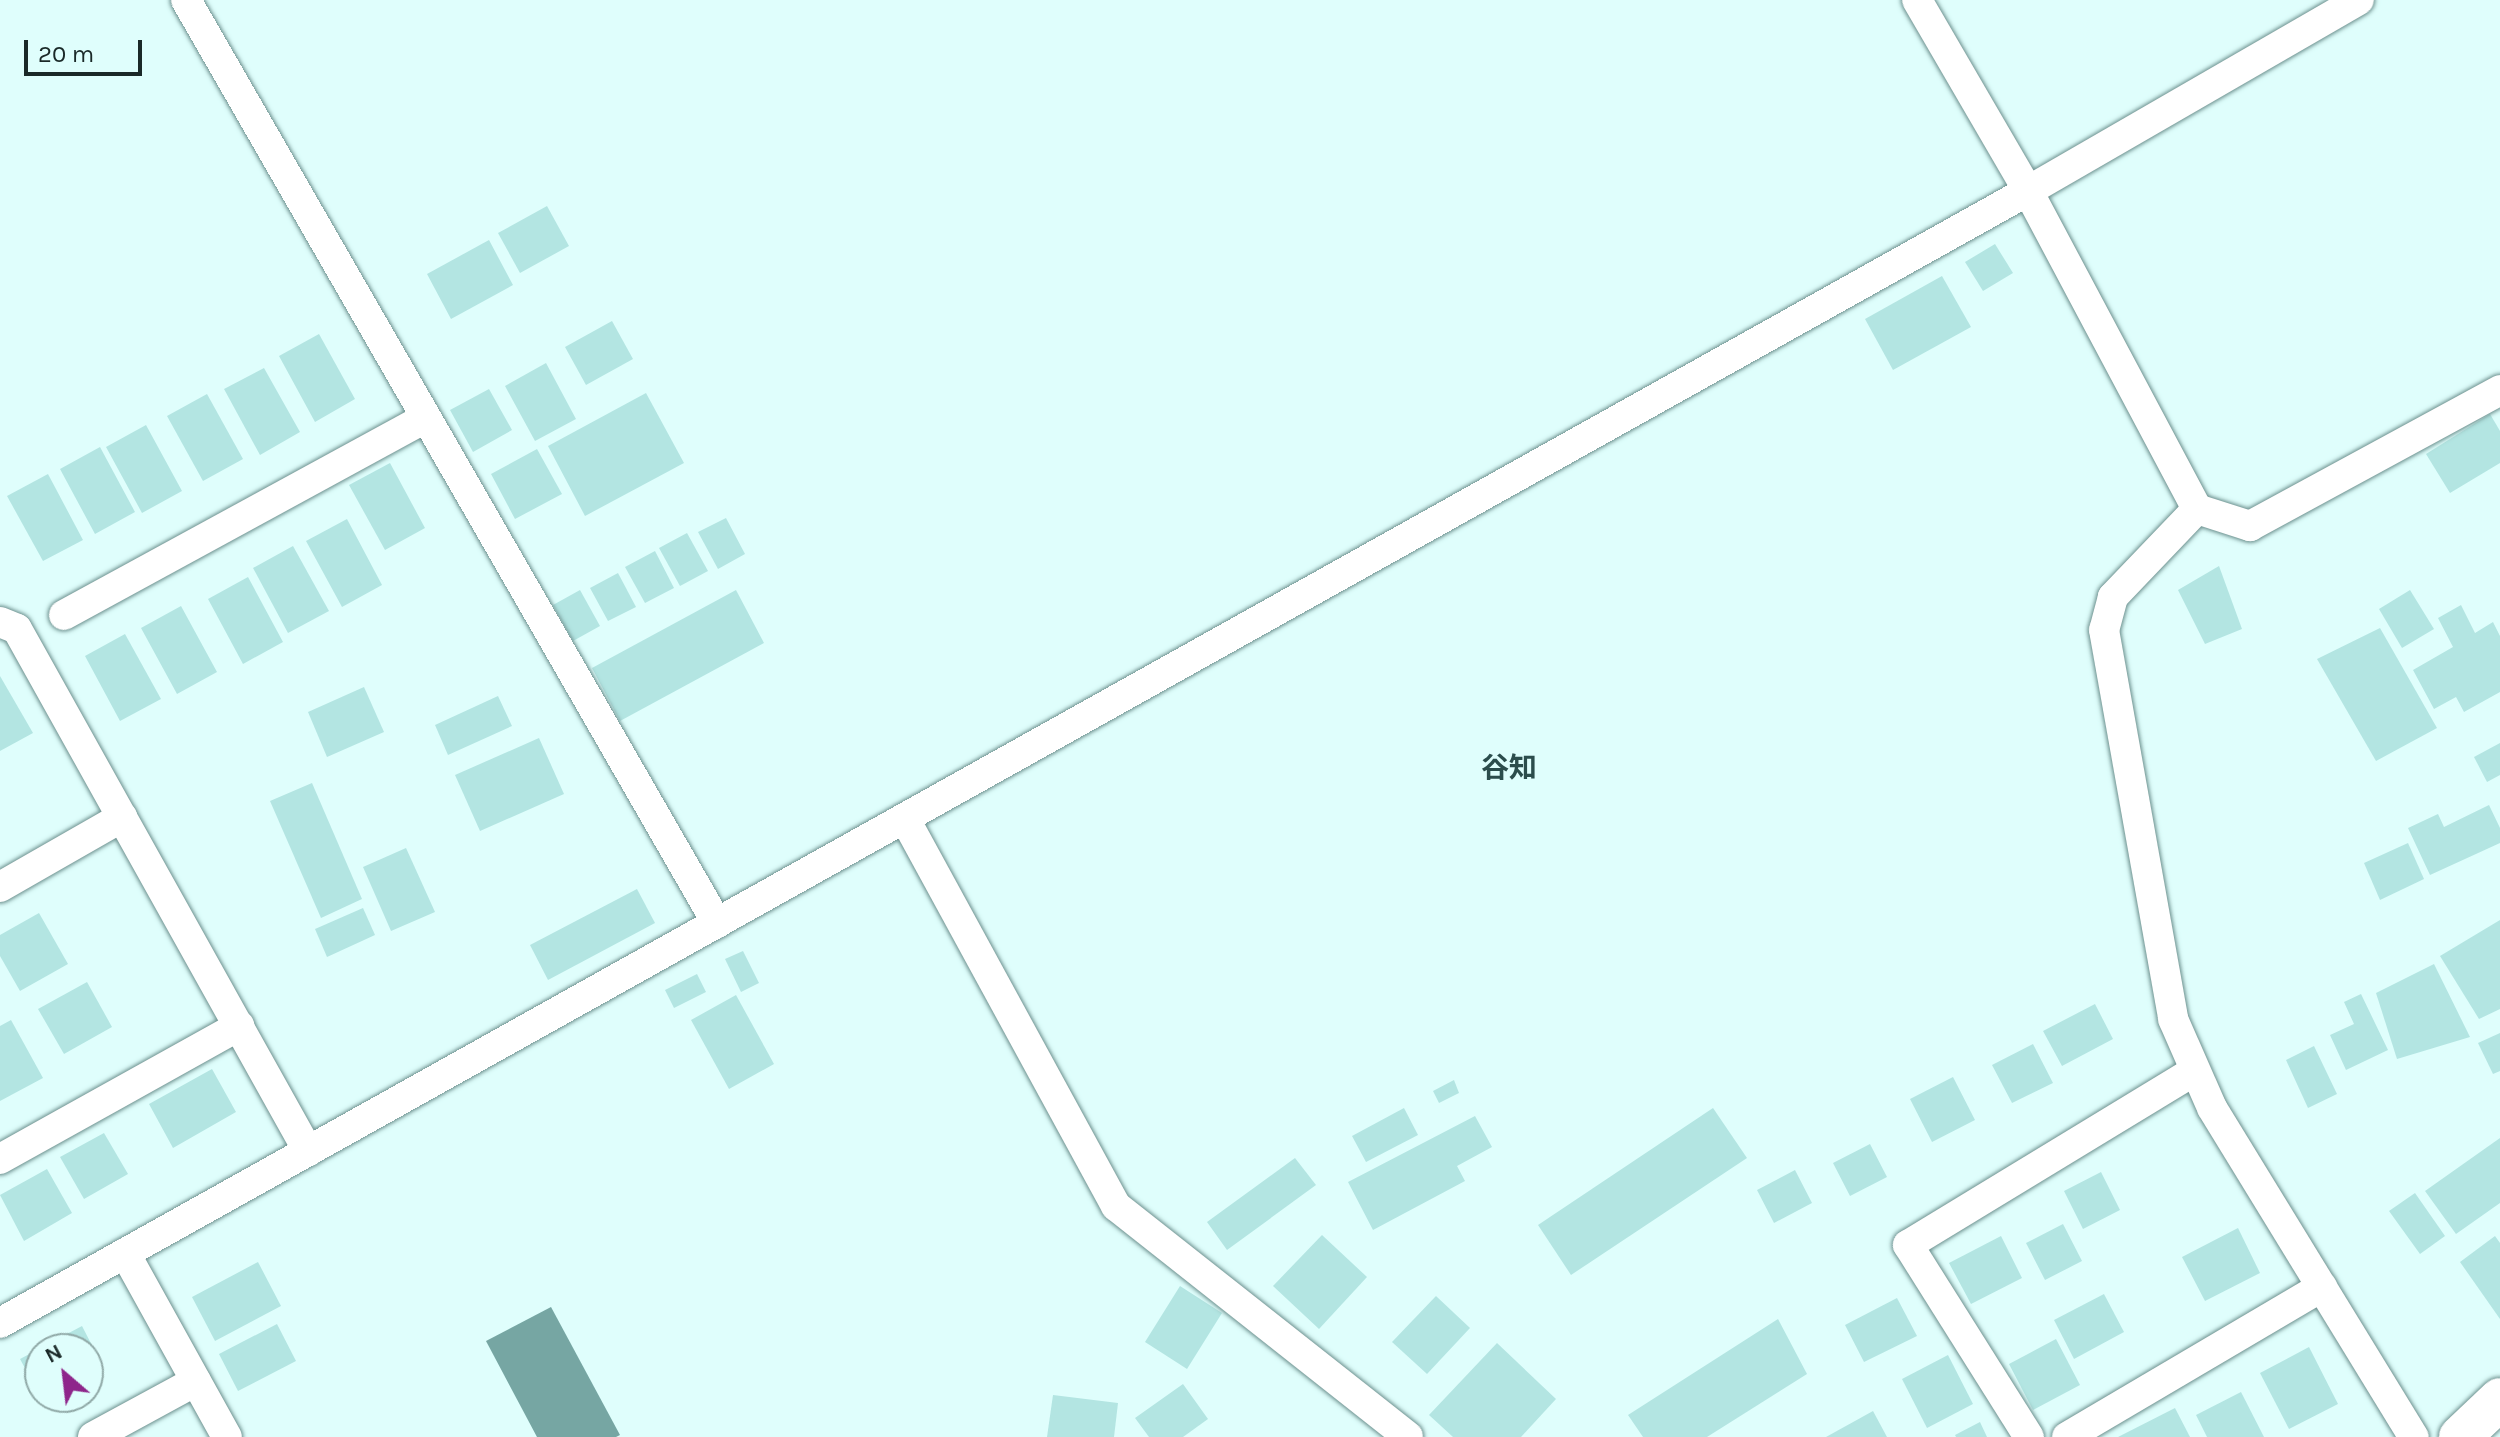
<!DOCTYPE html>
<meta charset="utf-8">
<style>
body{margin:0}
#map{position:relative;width:2500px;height:1437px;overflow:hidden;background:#dffefc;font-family:Karla,"Noto Sans JP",sans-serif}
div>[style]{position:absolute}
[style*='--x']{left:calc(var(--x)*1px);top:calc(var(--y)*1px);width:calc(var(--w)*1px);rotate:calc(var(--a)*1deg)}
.water>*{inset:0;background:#76a6a3}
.building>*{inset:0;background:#b3e5e2}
.roads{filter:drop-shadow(0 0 2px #6c908e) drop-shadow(0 0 2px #6c908e)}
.street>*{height:30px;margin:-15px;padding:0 15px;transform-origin:15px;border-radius:15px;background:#fff}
.secondary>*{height:42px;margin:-21px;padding:0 21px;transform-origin:21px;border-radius:21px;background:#fff}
span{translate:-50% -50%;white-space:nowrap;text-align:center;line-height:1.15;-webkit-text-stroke:8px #dffefc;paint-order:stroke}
.neighbourhood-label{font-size:28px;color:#2b4d4c;font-weight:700}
.north{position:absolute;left:24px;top:1333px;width:80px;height:80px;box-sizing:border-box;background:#dffefc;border:2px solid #90a9a7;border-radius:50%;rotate:332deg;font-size:22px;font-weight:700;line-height:32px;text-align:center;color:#1a2928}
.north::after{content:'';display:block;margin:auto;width:28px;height:36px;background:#8e268b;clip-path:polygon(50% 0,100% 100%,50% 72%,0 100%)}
.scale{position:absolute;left:24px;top:40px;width:118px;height:36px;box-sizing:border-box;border:4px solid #1a2928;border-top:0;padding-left:10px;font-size:24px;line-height:28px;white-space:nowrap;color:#1a2928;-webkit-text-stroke:6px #dffefc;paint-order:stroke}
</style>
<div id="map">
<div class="water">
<div style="clip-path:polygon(551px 1307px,620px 1435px,616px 1437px,537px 1437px,486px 1341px)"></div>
</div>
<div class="building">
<div style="clip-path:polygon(547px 206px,569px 246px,520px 273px,498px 233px)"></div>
<div style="clip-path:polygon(489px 240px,513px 285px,451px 319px,427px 274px)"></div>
<div style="clip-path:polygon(1995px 244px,2013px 273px,1983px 291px,1965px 262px)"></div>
<div style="clip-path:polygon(1942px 276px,1971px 327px,1893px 370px,1865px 319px)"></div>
<div style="clip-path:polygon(612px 321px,633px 359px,586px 385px,565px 347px)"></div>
<div style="clip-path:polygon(319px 334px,355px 399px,315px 422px,279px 356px)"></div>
<div style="clip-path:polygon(546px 363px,576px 419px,535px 441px,505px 386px)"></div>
<div style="clip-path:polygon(264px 368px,300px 432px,260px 455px,224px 389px)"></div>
<div style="clip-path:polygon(489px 389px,512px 430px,473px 452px,450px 410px)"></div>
<div style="clip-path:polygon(646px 393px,684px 463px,585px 516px,548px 446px)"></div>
<div style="clip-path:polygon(207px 394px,243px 459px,203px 481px,167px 416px)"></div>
<div style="clip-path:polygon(2490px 414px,2500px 431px,2500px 463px,2450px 493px,2426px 454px)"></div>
<div style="clip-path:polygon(146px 425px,182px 491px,142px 513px,106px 447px)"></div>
<div style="clip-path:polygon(100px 447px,135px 512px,95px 534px,60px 469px)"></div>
<div style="clip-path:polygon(537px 449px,562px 494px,515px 519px,491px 474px)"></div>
<div style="clip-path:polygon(390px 463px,425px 528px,385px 550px,349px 485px)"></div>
<div style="clip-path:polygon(48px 474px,83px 540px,43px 561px,7px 496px)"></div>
<div style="clip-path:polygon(726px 518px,745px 554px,718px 569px,698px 532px)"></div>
<div style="clip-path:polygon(347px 519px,382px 585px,342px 607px,306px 541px)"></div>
<div style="clip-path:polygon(687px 533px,708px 571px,680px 586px,659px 548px)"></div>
<div style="clip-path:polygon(293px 546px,329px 611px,288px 633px,253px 568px)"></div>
<div style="clip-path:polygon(655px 551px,674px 588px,645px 603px,625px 567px)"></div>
<div style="clip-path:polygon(2219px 566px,2242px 629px,2205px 644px,2178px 590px)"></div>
<div style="clip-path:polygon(618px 573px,636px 607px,608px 621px,590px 588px)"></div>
<div style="clip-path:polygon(248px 577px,283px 642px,243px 664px,208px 599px)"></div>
<div style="clip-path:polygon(580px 590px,600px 626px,573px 641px,553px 605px)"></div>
<div style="clip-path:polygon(736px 590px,764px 643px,620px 721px,592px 668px)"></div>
<div style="clip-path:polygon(2410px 590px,2434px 629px,2402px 648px,2379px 609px)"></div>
<div style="clip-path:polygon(2461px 605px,2475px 633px,2493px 622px,2500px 636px,2500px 692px,2464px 712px,2456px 697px,2434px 709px,2413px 670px,2453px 647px,2438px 618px)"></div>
<div style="clip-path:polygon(181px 606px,217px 672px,177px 694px,141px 628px)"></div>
<div style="clip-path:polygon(2380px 628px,2437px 728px,2376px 761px,2317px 659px)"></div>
<div style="clip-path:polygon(125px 634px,161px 699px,120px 721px,85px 656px)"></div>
<div style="clip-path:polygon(0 676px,33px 733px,0 751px)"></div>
<div style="clip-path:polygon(364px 687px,384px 732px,327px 757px,308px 712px)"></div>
<div style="clip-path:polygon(498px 696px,512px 726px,448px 755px,435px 725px)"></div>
<div style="clip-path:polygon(539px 738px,564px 794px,480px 831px,455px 775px)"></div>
<div style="clip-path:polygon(2500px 743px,2500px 775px,2487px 782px,2474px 757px)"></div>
<div style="clip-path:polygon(312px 783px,362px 899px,321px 918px,270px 801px)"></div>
<div style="clip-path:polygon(2489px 805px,2500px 828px,2500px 843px,2430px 875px,2408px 828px,2438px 814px,2444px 827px)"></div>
<div style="clip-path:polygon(2408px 843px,2424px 879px,2380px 900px,2364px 863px)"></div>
<div style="clip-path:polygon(406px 848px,435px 912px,391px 931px,363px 867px)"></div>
<div style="clip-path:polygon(637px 889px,655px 923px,548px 980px,530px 945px)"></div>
<div style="clip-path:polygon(363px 908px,375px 935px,327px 957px,315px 929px)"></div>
<div style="clip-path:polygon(39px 913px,68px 964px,20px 991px,0 956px,0 935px)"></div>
<div style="clip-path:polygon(2500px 920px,2500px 1009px,2479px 1019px,2440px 956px)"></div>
<div style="clip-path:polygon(743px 951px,759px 983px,741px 992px,725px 959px)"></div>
<div style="clip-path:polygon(2434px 964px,2470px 1037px,2397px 1059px,2376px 993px)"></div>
<div style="clip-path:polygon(697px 974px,706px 992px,674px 1008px,665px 990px)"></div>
<div style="clip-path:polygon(87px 982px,112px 1027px,64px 1054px,38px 1009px)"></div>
<div style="clip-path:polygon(2361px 994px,2388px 1050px,2346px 1070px,2330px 1035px,2354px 1024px,2344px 1002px)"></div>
<div style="clip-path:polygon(736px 995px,774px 1064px,729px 1089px,691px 1020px)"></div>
<div style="clip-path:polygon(2095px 1004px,2113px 1039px,2062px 1066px,2043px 1031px)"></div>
<div style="clip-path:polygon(11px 1020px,43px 1078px,0 1101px,0 1026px)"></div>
<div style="clip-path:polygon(2500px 1033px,2500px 1071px,2493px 1074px,2478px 1043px)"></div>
<div style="clip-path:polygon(2033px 1044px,2053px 1083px,2012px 1103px,1992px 1065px)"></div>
<div style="clip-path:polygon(2314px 1046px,2337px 1094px,2308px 1108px,2286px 1060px)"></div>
<div style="clip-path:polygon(212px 1069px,236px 1112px,173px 1148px,149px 1104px)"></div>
<div style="clip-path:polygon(1953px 1077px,1975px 1120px,1932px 1142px,1910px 1099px)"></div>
<div style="clip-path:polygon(1454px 1080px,1459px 1093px,1439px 1103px,1433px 1091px)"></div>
<div style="clip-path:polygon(1404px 1108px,1418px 1135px,1366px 1162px,1352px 1136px)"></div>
<div style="clip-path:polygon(1713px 1108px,1747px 1158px,1571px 1275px,1538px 1225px)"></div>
<div style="clip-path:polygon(1475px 1116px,1492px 1147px,1457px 1166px,1465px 1181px,1373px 1230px,1348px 1182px)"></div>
<div style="clip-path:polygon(104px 1133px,128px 1174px,84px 1199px,60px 1157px)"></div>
<div style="clip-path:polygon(2500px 1138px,2500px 1203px,2456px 1234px,2425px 1191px)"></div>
<div style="clip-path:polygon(1870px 1144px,1887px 1177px,1850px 1196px,1833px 1163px)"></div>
<div style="clip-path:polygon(1295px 1158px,1316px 1185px,1227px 1250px,1207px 1222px)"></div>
<div style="clip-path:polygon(47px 1169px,72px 1213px,24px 1241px,0 1195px)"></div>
<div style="clip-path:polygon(1795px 1170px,1812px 1203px,1774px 1223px,1757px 1190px)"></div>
<div style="clip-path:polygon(2101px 1172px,2120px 1210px,2083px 1229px,2064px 1191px)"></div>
<div style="clip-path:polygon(2415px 1193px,2445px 1236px,2420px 1254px,2389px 1211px)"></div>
<div style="clip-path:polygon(2063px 1224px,2082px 1261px,2045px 1280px,2026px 1243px)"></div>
<div style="clip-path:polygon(2238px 1228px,2260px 1273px,2205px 1301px,2182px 1257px)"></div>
<div style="clip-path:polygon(1322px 1235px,1367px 1277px,1319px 1329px,1273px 1286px)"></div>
<div style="clip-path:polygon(2001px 1236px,2022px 1278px,1971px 1304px,1949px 1263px)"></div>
<div style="clip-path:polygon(2495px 1236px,2500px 1243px,2500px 1319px,2460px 1262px)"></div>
<div style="clip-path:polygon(258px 1262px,281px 1306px,215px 1341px,192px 1297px)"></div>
<div style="clip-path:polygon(1180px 1286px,1222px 1313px,1187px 1369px,1145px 1342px)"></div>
<div style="clip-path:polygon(2104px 1294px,2124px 1332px,2074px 1359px,2054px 1320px)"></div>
<div style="clip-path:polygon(1436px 1296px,1470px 1328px,1427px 1374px,1392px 1342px)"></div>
<div style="clip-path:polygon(1897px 1298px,1917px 1336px,1864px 1362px,1845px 1325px)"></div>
<div style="clip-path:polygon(1778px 1319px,1807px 1374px,1707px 1437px,1643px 1437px,1628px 1415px)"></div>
<div style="clip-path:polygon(277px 1324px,296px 1361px,238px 1391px,219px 1354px)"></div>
<div style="clip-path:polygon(82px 1326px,101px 1363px,88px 1370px,88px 1349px,40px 1349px,40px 1396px,20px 1359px)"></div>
<div style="clip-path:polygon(2056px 1339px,2080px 1385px,2033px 1410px,2009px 1364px)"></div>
<div style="clip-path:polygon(1497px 1343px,1556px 1399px,1521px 1437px,1453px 1437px,1429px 1415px)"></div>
<div style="clip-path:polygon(2309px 1347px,2338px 1404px,2289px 1429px,2260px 1373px)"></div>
<div style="clip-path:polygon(1948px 1355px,1973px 1404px,1927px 1428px,1902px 1379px)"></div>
<div style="clip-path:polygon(1183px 1384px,1208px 1419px,1183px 1437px,1149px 1437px,1135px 1418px)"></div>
<div style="clip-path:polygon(2241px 1392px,2264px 1437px,2207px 1437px,2196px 1415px)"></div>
<div style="clip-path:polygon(1053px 1395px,1118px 1403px,1114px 1437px,1047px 1437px)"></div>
<div style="clip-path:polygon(2175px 1408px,2190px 1437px,2118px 1437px)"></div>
<div style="clip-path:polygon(1873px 1411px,1887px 1437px,1826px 1437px)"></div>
<div style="clip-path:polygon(1980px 1422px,1987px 1437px,1956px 1437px,1955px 1435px)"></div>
</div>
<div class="roads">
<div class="street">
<div style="--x:186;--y:0;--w:1065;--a:60.09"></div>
<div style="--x:1917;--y:0;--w:221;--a:59.8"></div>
<div style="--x:2028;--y:191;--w:360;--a:62"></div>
<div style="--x:2197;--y:509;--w:122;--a:133.7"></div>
<div style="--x:2113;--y:597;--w:34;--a:105"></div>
<div style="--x:2104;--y:630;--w:395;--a:79.9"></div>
<div style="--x:2173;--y:1019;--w:97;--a:66.3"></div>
<div style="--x:2212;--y:1108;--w:386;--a:58.5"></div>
<div style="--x:2197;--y:509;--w:56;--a:17.8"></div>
<div style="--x:2250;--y:526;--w:285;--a:-28.5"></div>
<div style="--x:64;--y:615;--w:412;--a:-28.6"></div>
<div style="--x:0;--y:622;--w:18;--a:22"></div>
<div style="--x:17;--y:629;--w:598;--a:60.86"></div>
<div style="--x:905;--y:819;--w:441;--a:61.4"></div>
<div style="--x:1116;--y:1206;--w:372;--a:38.3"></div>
<div style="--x:0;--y:887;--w:141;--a:-29.8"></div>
<div style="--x:0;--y:1159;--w:274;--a:-29.1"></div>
<div style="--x:125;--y:1253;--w:210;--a:61"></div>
<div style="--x:0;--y:1323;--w:2323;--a:-29.17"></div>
<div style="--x:2028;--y:191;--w:382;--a:-30"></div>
<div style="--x:93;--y:1437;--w:117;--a:-28.5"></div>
<div style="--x:2029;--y:1437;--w:227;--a:-122.2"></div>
<div style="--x:1908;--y:1245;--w:333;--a:-31.3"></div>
<div style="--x:2067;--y:1437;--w:296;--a:-30.5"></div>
</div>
<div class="secondary">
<div style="--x:2460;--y:1437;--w:55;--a:-43.5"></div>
</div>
</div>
<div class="neighbourhood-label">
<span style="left:1509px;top:768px">谷知</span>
</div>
<div class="north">N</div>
<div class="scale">20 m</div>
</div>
